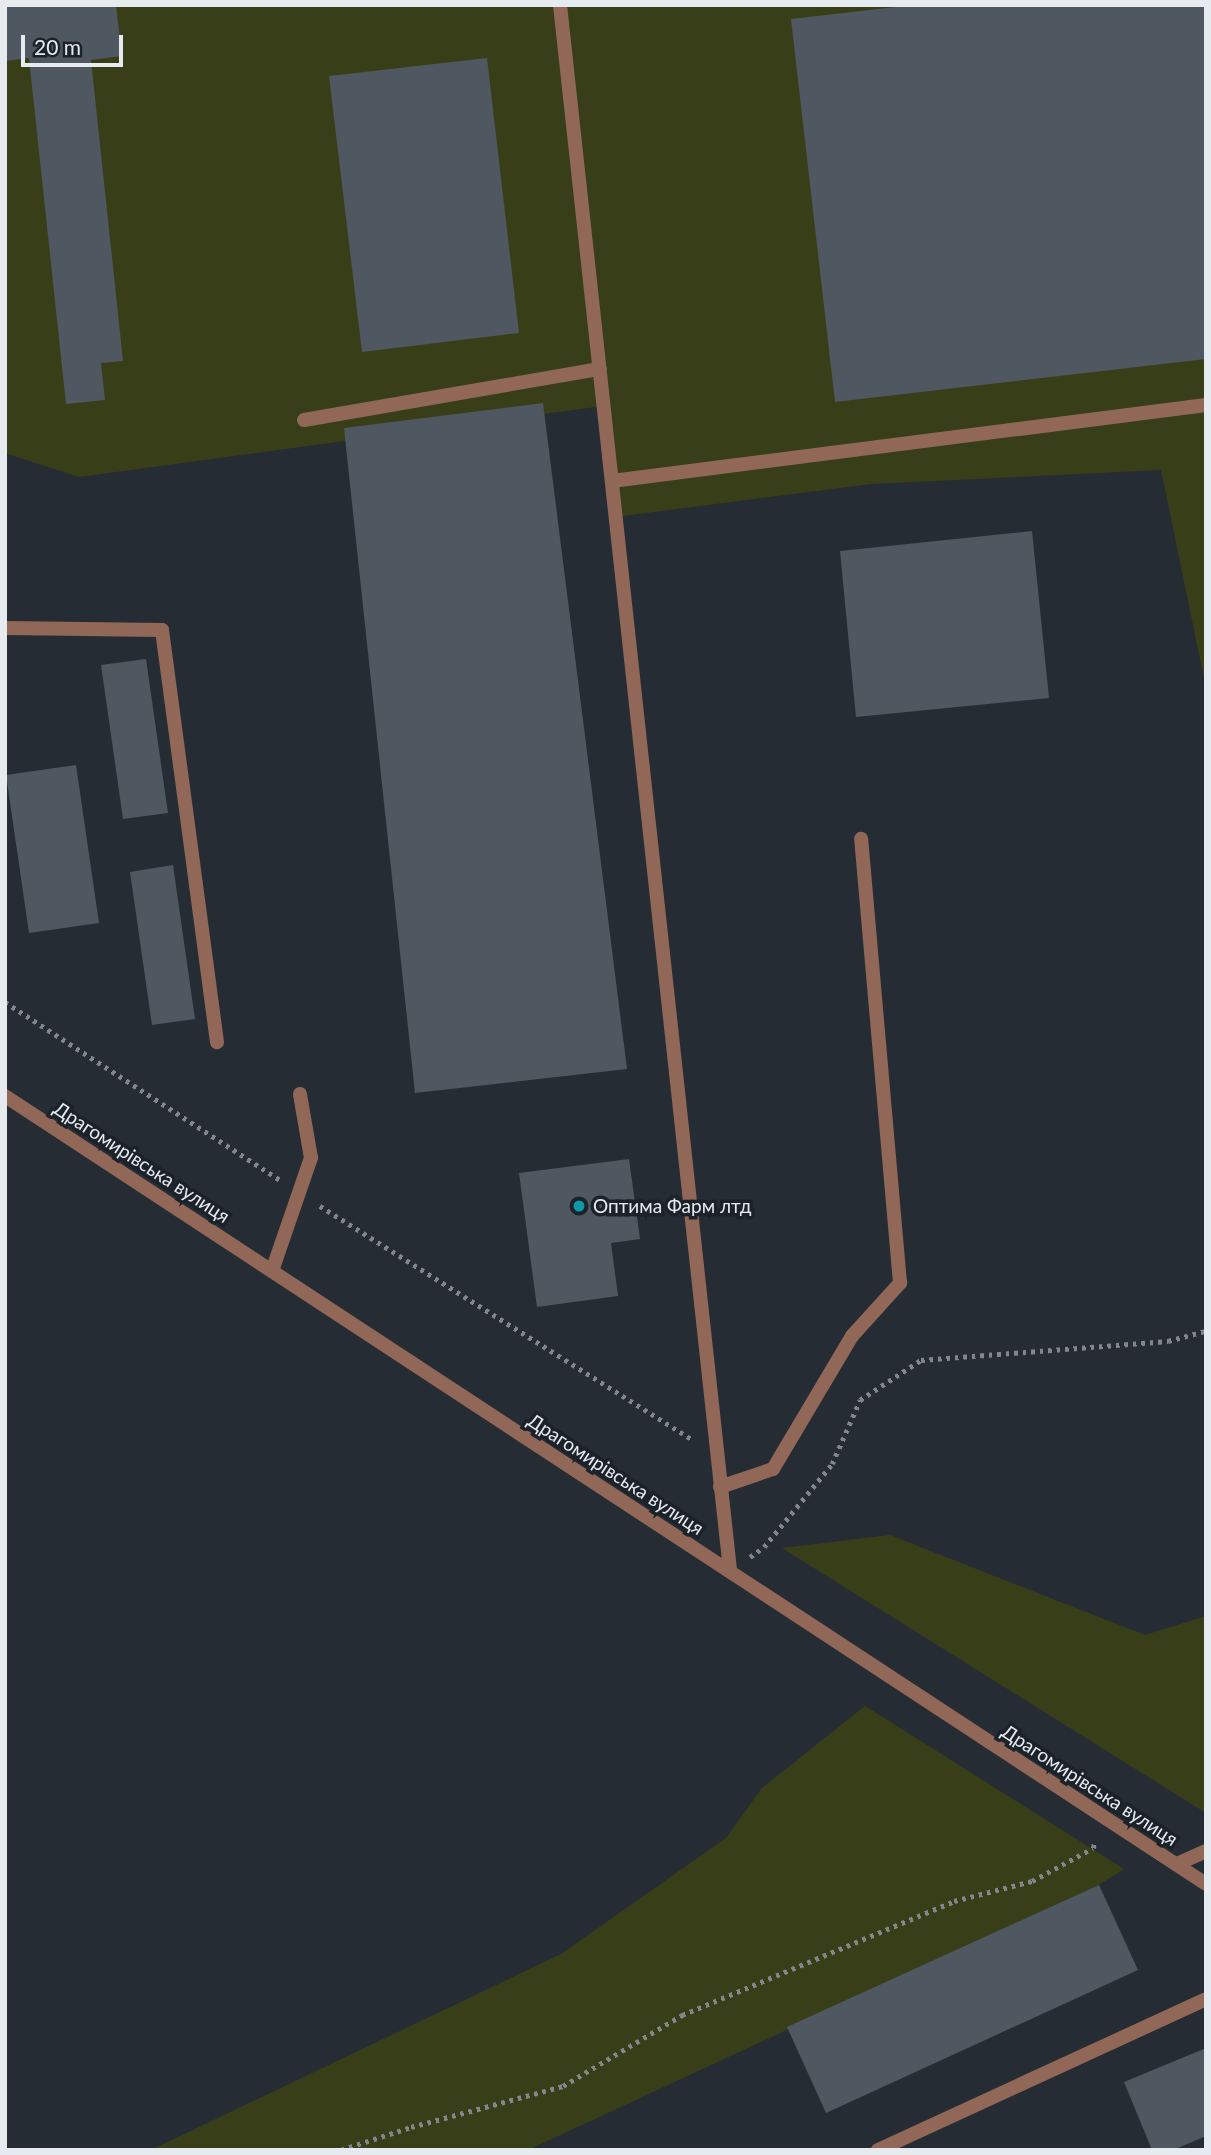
<!DOCTYPE html>
<meta charset="utf-8">
<style>
body{margin:0}
#map{position:relative;width:1211px;height:2155px;overflow:hidden;background:#262c34;font-family:Lato,sans-serif}
div>[style]{position:absolute}
[style*='--x']{left:calc(var(--x)*1px);top:calc(var(--y)*1px);width:calc(var(--w)*1px);rotate:calc(var(--a)*1deg)}
.green>*{inset:0;background:#383f18}
.building>*{inset:0;background:#4f5760}
.path>*{height:4.5px;margin-top:-2.25px;transform-origin:0;background:repeating-linear-gradient(90deg,#82878e 0 3.5px,transparent 0 8.5px)}
.lane>*{height:14px;margin:-7px;padding:0 7px;transform-origin:7px;border-radius:7px;background:#916858}
.street>*{height:14px;margin:-7px;padding:0 7px;transform-origin:7px;border-radius:7px;background:#916858}
.dots>*{width:19px;height:19px;translate:-50% -50%;box-sizing:border-box;border:4px solid #1c222a;border-radius:50%}
span{translate:-50% -50%;white-space:nowrap;text-align:center;line-height:1.15;-webkit-text-stroke:7px #1c222a;paint-order:stroke}
.street-label{font-size:19px;color:#e6ebf0}
.poi-label{font-size:19px;color:#e6ebf0}
.left{translate:0 -50%;text-align:left}
.frame{position:absolute;inset:0;border:7px solid #e6ebf0;pointer-events:none}
.scale{position:absolute;left:21px;top:35px;width:102px;height:32px;box-sizing:border-box;border:4px solid #e6ebf0;border-top:0;padding-left:9px;font-size:21px;line-height:24px;white-space:nowrap;color:#e6ebf0;-webkit-text-stroke:5px #1c222a;paint-order:stroke}
</style>
<div id="map">
<div class="green">
<div style="clip-path:polygon(5px 5px,1206px 5px,1206px 688px,1161px 470px,871px 484px,615px 517px,603px 406px,79px 477px,5px 453px)"></div>
<div style="clip-path:polygon(890px 1535px,1145px 1635px,1206px 1616px,1206px 1813px,782px 1548px)"></div>
<div style="clip-path:polygon(865px 1706px,1124px 1869px,1099px 1885px,528px 2150px,151px 2150px,561px 1954px,726px 1838px,762px 1788px)"></div>
</div>
<div class="building">
<div style="clip-path:polygon(5px 5px,116px 5px,122px 56px,91px 60px,123px 361px,101px 363px,105px 400px,66px 404px,29px 58px,5px 61px)"></div>
<div style="clip-path:polygon(913px 5px,1206px 5px,1206px 359px,835px 402px,791px 19px)"></div>
<div style="clip-path:polygon(487px 58px,519px 333px,362px 352px,329px 76px)"></div>
<div style="clip-path:polygon(543px 403px,627px 1069px,415px 1093px,344px 428px)"></div>
<div style="clip-path:polygon(1032px 531px,1049px 698px,856px 717px,840px 551px)"></div>
<div style="clip-path:polygon(146px 659px,168px 813px,123px 819px,101px 665px)"></div>
<div style="clip-path:polygon(76px 765px,99px 923px,29px 933px,6px 775px)"></div>
<div style="clip-path:polygon(173px 865px,195px 1019px,152px 1025px,130px 872px)"></div>
<div style="clip-path:polygon(629px 1159px,640px 1239px,611px 1243px,618px 1296px,537px 1307px,519px 1173px)"></div>
<div style="clip-path:polygon(1099px 1885px,1138px 1970px,826px 2113px,787px 2027px)"></div>
<div style="clip-path:polygon(1206px 2048px,1206px 2136px,1173px 2150px,1152px 2150px,1124px 2082px)"></div>
</div>
<div class="path">
<div style="--x:5;--y:1002;--w:328;--a:32.9"></div>
<div style="--x:320;--y:1206;--w:439;--a:32.1"></div>
<div style="--x:750;--y:1557;--w:17;--a:-36"></div>
<div style="--x:764;--y:1547;--w:107;--a:-50.7"></div>
<div style="--x:832;--y:1464;--w:70;--a:-66.4"></div>
<div style="--x:860;--y:1400;--w:73;--a:-33.3"></div>
<div style="--x:921;--y:1360;--w:248;--a:-4.4"></div>
<div style="--x:1168;--y:1341;--w:39;--a:-15"></div>
<div style="--x:341;--y:2150;--w:74;--a:-18.2"></div>
<div style="--x:411;--y:2127;--w:157;--a:-15.1"></div>
<div style="--x:563;--y:2086;--w:139;--a:-30.8"></div>
<div style="--x:682;--y:2015;--w:295;--a:-22.7"></div>
<div style="--x:954;--y:1901;--w:81;--a:-14.4"></div>
<div style="--x:1032;--y:1881;--w:69;--a:-28.4"></div>
<div style="--x:1093;--y:1848;--w:7;--a:-74"></div>
</div>
<div class="lane">
<div style="--x:560;--y:5;--w:1575;--a:83.8"></div>
<div style="--x:304;--y:420;--w:300;--a:-9.8"></div>
<div style="--x:612;--y:481;--w:599;--a:-7.29"></div>
<div style="--x:5;--y:628;--w:157;--a:0.7"></div>
<div style="--x:162;--y:630;--w:416;--a:82.4"></div>
<div style="--x:272;--y:1271;--w:120;--a:-71"></div>
<div style="--x:311;--y:1158;--w:65;--a:-99.8"></div>
<div style="--x:720;--y:1487;--w:56;--a:-18.8"></div>
<div style="--x:773;--y:1469;--w:155;--a:-59.3"></div>
<div style="--x:852;--y:1336;--w:72;--a:-47.8"></div>
<div style="--x:900;--y:1283;--w:446;--a:-95"></div>
<div style="--x:1177;--y:1864;--w:32;--a:-24"></div>
<div style="--x:878;--y:2150;--w:361;--a:-24.7"></div>
</div>
<div class="street">
<div style="--x:5;--y:1096;--w:1436;--a:33.27"></div>
</div>
<div class="dots">
<div style="left:579px;top:1206px;background:#0f9aa8"></div>
</div>
<div class="street-label">
<span style="left:142px;top:1162px;rotate:33deg">Драгомирівська вулиця</span>
<span style="left:616px;top:1474px;rotate:33deg">Драгомирівська вулиця</span>
<span style="left:1090px;top:1785px;rotate:33deg">Драгомирівська вулиця</span>
</div>
<div class="poi-label">
<span class="left" style="left:593px;top:1206px">Оптима Фарм лтд</span>
</div>
<div class="frame"></div>
<div class="scale">20 m</div>
</div>
